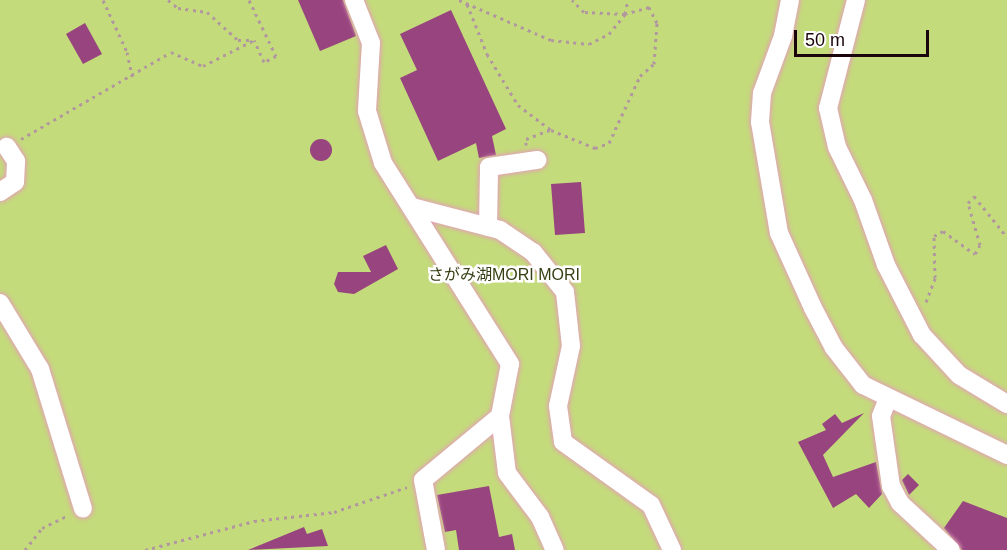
<!DOCTYPE html>
<meta charset="utf-8">
<style>
body{margin:0}
#map{position:relative;width:1007px;height:550px;overflow:hidden;background:#f7dce3;font-family:Helvetica,"Noto Sans JP",sans-serif}
div>[style]{position:absolute}
[style*='--x']{left:calc(var(--x)*1px);top:calc(var(--y)*1px);width:calc(var(--w)*1px);rotate:calc(var(--a)*1deg)}
.green>*{inset:0;background:#c4db7b}
.building>*{inset:0;background:#97447f}
.round{border-radius:50%}
.path>*{height:3px;margin-top:-1.5px;transform-origin:0;background:repeating-linear-gradient(90deg,#b1989f 0 3px,transparent 0 7.5px)}
.roads{filter:drop-shadow(0 0 2px #e2a2b5) drop-shadow(0 0 2px #e2a2b5)}
.minor>*{height:18px;margin:-9px;padding:0 9px;transform-origin:9px;border-radius:9px;background:#fff}
span{translate:-50% -50%;white-space:nowrap;text-align:center;line-height:1.15;-webkit-text-stroke:5px #fff;paint-order:stroke}
.park-label{font-size:16px;color:#363f14}
.scale{position:absolute;left:794px;top:30px;width:135px;height:27px;box-sizing:border-box;border:3px solid #19050b;border-top:0;padding-left:8px;font-size:18px;line-height:21px;white-space:nowrap;color:#19050b;-webkit-text-stroke:4px #fff;paint-order:stroke}
</style>
<div id="map">
<div class="green">
<div style="clip-path:polygon(0 0,1007px 0,1007px 550px,0 550px)"></div>
</div>
<div class="building">
<div style="clip-path:polygon(298px 0,343px 0,356px 36px,320px 51px)"></div>
<div style="clip-path:polygon(451px 10px,506px 129px,492px 136px,496px 155px,479px 158px,476px 143px,438px 161px,400px 78px,417px 70px,400px 34px)"></div>
<div style="clip-path:polygon(85px 23px,102px 54px,83px 64px,66px 34px)"></div>
<div class="round" style="left:310px;top:139px;width:22px;height:22px"></div>
<div style="clip-path:polygon(581px 182px,585px 233px,555px 235px,551px 184px)"></div>
<div style="clip-path:polygon(386px 245px,398px 269px,354px 294px,338px 292px,334px 284px,338px 272px,371px 272px,363px 256px)"></div>
<div style="clip-path:polygon(864px 413px,823px 455px,833px 477px,876px 462px,882px 494px,869px 508px,856px 494px,833px 508px,798px 442px,826px 430px,822px 424px,835px 414px,842px 423px)"></div>
<div style="clip-path:polygon(908px 474px,919px 485px,909px 495px,902px 480px)"></div>
<div style="clip-path:polygon(489px 486px,499px 537px,512px 534px,515px 550px,459px 550px,456px 530px,445px 532px,437px 495px)"></div>
<div style="clip-path:polygon(963px 501px,1007px 518px,1007px 550px,962px 550px,944px 528px)"></div>
<div style="clip-path:polygon(304px 527px,307px 534px,322px 529px,328px 546px,248px 550px)"></div>
</div>
<div class="path">
<div style="--x:103;--y:0;--w:57;--a:65.2"></div>
<div style="--x:127;--y:52;--w:25;--a:78"></div>
<div style="--x:168;--y:0;--w:13;--a:39"></div>
<div style="--x:178;--y:8;--w:29;--a:8"></div>
<div style="--x:207;--y:12;--w:42;--a:42.1"></div>
<div style="--x:238;--y:40;--w:14;--a:0"></div>
<div style="--x:249;--y:0;--w:62;--a:64.3"></div>
<div style="--x:276;--y:56;--w:13;--a:153"></div>
<div style="--x:264;--y:62;--w:24;--a:-114"></div>
<div style="--x:459;--y:0;--w:100;--a:23.5"></div>
<div style="--x:551;--y:40;--w:38;--a:6"></div>
<div style="--x:589;--y:44;--w:22;--a:-27"></div>
<div style="--x:609;--y:34;--w:26;--a:-51"></div>
<div style="--x:625;--y:14;--w:14;--a:-78"></div>
<div style="--x:467;--y:4;--w:54;--a:68.2"></div>
<div style="--x:487;--y:54;--w:60;--a:58.7"></div>
<div style="--x:518;--y:105;--w:41;--a:37.1"></div>
<div style="--x:551;--y:130;--w:48;--a:22.2"></div>
<div style="--x:595;--y:148;--w:15;--a:-20"></div>
<div style="--x:609;--y:143;--w:74;--a:-65.2"></div>
<div style="--x:640;--y:76;--w:18;--a:-41"></div>
<div style="--x:654;--y:64;--w:41;--a:-85.8"></div>
<div style="--x:657;--y:23;--w:18;--a:-117"></div>
<div style="--x:649;--y:7;--w:25;--a:164"></div>
<div style="--x:625;--y:14;--w:41;--a:-177.2"></div>
<div style="--x:584;--y:12;--w:17;--a:-135"></div>
<div style="--x:21;--y:139;--w:173;--a:-30.1"></div>
<div style="--x:171;--y:52;--w:35;--a:24"></div>
<div style="--x:203;--y:66;--w:57;--a:-27"></div>
<div style="--x:526;--y:145;--w:6;--a:-90"></div>
<div style="--x:526;--y:139;--w:26;--a:-21"></div>
<div style="--x:926;--y:302;--w:26;--a:-69"></div>
<div style="--x:935;--y:278;--w:42;--a:-91.4"></div>
<div style="--x:934;--y:236;--w:10;--a:-29"></div>
<div style="--x:943;--y:231;--w:39;--a:36"></div>
<div style="--x:975;--y:254;--w:10;--a:-61"></div>
<div style="--x:980;--y:245;--w:44;--a:-105.9"></div>
<div style="--x:968;--y:203;--w:9;--a:-49"></div>
<div style="--x:974;--y:196;--w:53;--a:51.2"></div>
<div style="--x:25;--y:550;--w:28;--a:-52"></div>
<div style="--x:42;--y:528;--w:28;--a:-26"></div>
<div style="--x:145;--y:550;--w:113;--a:-14.9"></div>
<div style="--x:254;--y:521;--w:81;--a:-6.4"></div>
<div style="--x:334;--y:512;--w:77;--a:-18.9"></div>
</div>
<div class="roads">
<div class="minor">
<div style="--x:354;--y:0;--w:46;--a:68.4"></div>
<div style="--x:371;--y:43;--w:68;--a:93.4"></div>
<div style="--x:367;--y:111;--w:54;--a:72.9"></div>
<div style="--x:383;--y:163;--w:238;--a:57.7"></div>
<div style="--x:510;--y:364;--w:53;--a:100.9"></div>
<div style="--x:500;--y:416;--w:57;--a:83"></div>
<div style="--x:507;--y:473;--w:55;--a:53.1"></div>
<div style="--x:540;--y:517;--w:36;--a:66"></div>
<div style="--x:790;--y:0;--w:37;--a:101"></div>
<div style="--x:783;--y:36;--w:61;--a:110.2"></div>
<div style="--x:762;--y:93;--w:29;--a:94"></div>
<div style="--x:760;--y:122;--w:113;--a:80.3"></div>
<div style="--x:779;--y:233;--w:82;--a:65.6"></div>
<div style="--x:813;--y:308;--w:45;--a:62.3"></div>
<div style="--x:834;--y:348;--w:47;--a:51.9"></div>
<div style="--x:863;--y:385;--w:160;--a:25.9"></div>
<div style="--x:856;--y:0;--w:112;--a:104.5"></div>
<div style="--x:828;--y:108;--w:40;--a:77"></div>
<div style="--x:837;--y:147;--w:59;--a:63.9"></div>
<div style="--x:863;--y:200;--w:69;--a:70.5"></div>
<div style="--x:886;--y:265;--w:79;--a:62.8"></div>
<div style="--x:922;--y:335;--w:54;--a:47.2"></div>
<div style="--x:959;--y:375;--w:56;--a:31.1"></div>
<div style="--x:0;--y:192;--w:18;--a:-34"></div>
<div style="--x:15;--y:182;--w:21;--a:-87"></div>
<div style="--x:16;--y:161;--w:17;--a:-123"></div>
<div style="--x:412;--y:207;--w:91;--a:14.6"></div>
<div style="--x:500;--y:230;--w:40;--a:34"></div>
<div style="--x:533;--y:252;--w:51;--a:51.3"></div>
<div style="--x:565;--y:292;--w:54;--a:83.7"></div>
<div style="--x:571;--y:346;--w:61;--a:102.2"></div>
<div style="--x:558;--y:406;--w:36;--a:82"></div>
<div style="--x:563;--y:442;--w:108;--a:35.6"></div>
<div style="--x:651;--y:505;--w:50;--a:65"></div>
<div style="--x:488;--y:227;--w:60;--a:-89"></div>
<div style="--x:489;--y:167;--w:49;--a:-8.3"></div>
<div style="--x:0;--y:303;--w:77;--a:58.8"></div>
<div style="--x:40;--y:369;--w:146;--a:72.9"></div>
<div style="--x:888;--y:398;--w:19;--a:111"></div>
<div style="--x:881;--y:416;--w:71;--a:81.9"></div>
<div style="--x:891;--y:486;--w:19;--a:62"></div>
<div style="--x:900;--y:503;--w:69;--a:42.7"></div>
<div style="--x:436;--y:550;--w:71;--a:-100.5"></div>
<div style="--x:423;--y:480;--w:100;--a:-39.7"></div>
</div>
</div>
<div class="park-label">
<span style="left:504px;top:275px">さがみ湖MORI MORI</span>
</div>
<div class="scale">50 m</div>
</div>
